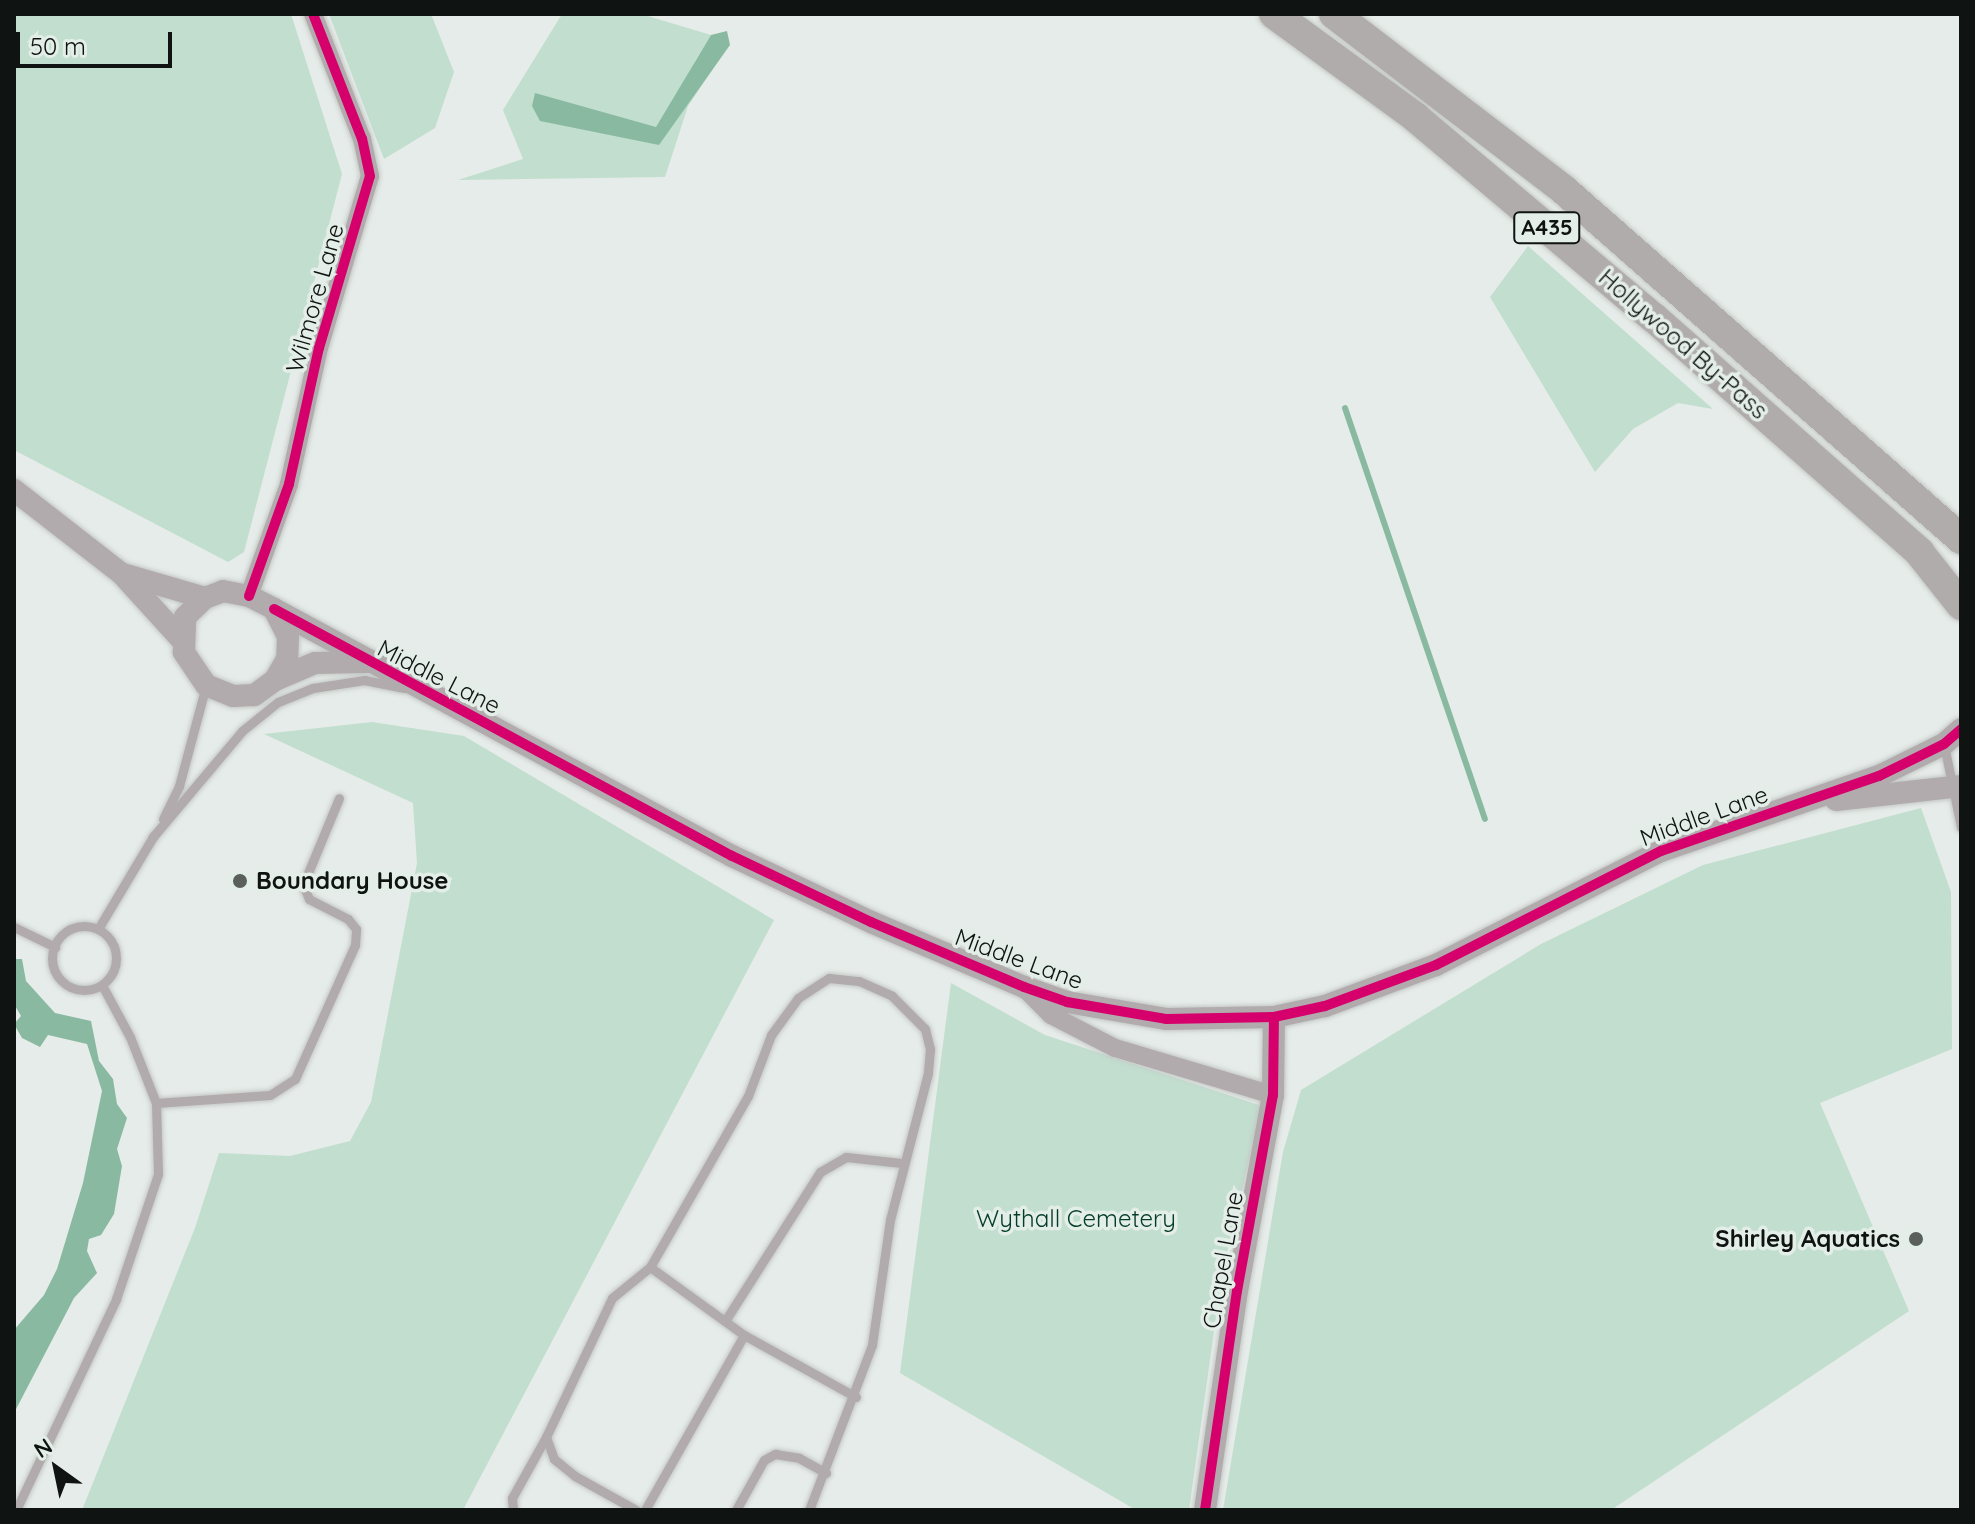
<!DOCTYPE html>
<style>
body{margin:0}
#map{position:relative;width:1975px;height:1524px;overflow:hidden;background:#e6ece9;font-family:Quicksand,sans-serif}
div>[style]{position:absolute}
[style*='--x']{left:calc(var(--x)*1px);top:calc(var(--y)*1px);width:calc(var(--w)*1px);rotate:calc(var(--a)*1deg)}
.green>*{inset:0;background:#c2decf}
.water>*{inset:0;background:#89baa1}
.stream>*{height:6px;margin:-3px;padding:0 3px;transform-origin:3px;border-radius:3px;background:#89baa1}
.roads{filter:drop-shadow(0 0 2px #c4c8c6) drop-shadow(0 0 2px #c4c8c6)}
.service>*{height:9px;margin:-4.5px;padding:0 4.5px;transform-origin:4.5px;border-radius:4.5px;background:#b2abad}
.service>.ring{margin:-4.5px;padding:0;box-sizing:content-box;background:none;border:9px solid #b2abad;border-radius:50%}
.minor>*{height:18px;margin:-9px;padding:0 9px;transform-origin:9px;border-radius:9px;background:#b2abad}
.tertiary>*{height:22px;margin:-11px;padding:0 11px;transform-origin:11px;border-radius:11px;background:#b2abad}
.trunk>*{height:30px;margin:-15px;padding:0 15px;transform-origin:15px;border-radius:15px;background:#b0acab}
.cycleway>*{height:10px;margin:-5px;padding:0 5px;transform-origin:5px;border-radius:5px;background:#d6006c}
.dots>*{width:22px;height:22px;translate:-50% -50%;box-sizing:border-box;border:4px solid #e4eee8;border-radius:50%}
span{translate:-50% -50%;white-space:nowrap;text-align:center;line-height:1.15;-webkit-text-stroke:7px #e4eee8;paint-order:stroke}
.shield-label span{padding:2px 6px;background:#e4eee8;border:2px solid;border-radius:6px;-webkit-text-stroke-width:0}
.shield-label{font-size:22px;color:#0f1311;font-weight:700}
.street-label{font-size:24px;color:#0f1311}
.poi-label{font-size:24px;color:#0f1311;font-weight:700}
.left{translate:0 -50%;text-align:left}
.right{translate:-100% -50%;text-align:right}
.park-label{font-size:24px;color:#043e28}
.frame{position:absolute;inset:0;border:16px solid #0f1311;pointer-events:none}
.north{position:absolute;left:16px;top:1428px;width:80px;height:80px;-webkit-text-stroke:6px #e4eee8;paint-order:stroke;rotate:327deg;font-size:22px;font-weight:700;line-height:32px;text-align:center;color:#0f1311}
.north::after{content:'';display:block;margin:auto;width:28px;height:36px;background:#0f1311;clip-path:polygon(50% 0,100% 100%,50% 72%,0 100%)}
.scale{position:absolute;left:16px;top:32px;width:156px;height:36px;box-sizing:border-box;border:4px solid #0f1311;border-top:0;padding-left:10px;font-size:24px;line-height:28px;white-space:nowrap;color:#0f1311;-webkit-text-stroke:6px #e4eee8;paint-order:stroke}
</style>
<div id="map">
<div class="green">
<div style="clip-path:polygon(14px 14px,291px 14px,342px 174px,244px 552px,228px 562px,14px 450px)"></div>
<div style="clip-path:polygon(329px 14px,431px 14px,454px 72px,435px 128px,384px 159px)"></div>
<div style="clip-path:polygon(562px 14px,641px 14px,711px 35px,694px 63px,713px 69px,688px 106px,665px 177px,458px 180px,523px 159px,503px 110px)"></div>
<div style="clip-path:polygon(1528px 246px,1713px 409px,1678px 403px,1633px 429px,1595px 472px,1490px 297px)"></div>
<div style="clip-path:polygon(372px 722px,464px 736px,774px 920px,463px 1510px,82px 1510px,195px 1228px,219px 1153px,290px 1156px,350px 1141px,371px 1102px,417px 863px,413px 803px,264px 734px)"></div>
<div style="clip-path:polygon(1921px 808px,1951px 892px,1952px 1049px,1820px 1103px,1909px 1311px,1611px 1510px,1223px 1510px,1283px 1152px,1301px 1090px,1541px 944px,1703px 865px)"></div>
<div style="clip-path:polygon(951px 983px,1045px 1035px,1262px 1106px,1222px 1274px,1189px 1510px,1136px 1510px,900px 1373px)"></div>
</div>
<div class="water">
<div style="clip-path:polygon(727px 31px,730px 45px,659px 145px,540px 121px,532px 106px,535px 93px,656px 127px,711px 35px)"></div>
<div style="clip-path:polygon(14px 959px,22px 959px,26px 981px,55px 1013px,91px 1021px,99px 1061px,113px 1079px,117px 1104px,127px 1118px,117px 1149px,122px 1166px,114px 1214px,101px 1235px,89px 1239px,87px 1251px,97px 1273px,74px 1298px,14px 1413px,14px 1330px,44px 1295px,57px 1269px,83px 1183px,102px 1091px,87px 1044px,48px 1035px,40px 1047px,22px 1038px,14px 1024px,21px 1016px,14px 1004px)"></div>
</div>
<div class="stream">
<div style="--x:1345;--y:408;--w:434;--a:71.2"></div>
</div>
<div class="roads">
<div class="service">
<div style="--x:1944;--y:745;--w:84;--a:78.3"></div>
<div style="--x:163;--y:819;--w:37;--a:-64"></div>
<div style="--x:179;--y:786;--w:105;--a:-75"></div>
<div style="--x:152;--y:838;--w:140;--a:-49.9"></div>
<div style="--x:242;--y:731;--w:46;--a:-38.9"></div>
<div style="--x:278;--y:702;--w:38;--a:-22"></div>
<div style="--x:313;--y:688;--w:52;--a:-8.9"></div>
<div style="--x:364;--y:680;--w:41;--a:11.3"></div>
<div class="ring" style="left:52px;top:926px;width:55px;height:55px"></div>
<div style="--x:14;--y:927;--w:46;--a:26"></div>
<div style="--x:98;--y:929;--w:109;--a:-59.2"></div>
<div style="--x:156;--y:1103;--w:114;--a:-4"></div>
<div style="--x:270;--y:1095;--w:30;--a:-33"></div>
<div style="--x:295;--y:1079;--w:147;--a:-65.9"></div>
<div style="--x:355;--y:945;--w:16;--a:-86"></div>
<div style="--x:356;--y:929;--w:13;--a:-129"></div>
<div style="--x:348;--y:919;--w:44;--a:-152.9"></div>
<div style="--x:309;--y:899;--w:15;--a:-113"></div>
<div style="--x:303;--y:885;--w:94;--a:-67.5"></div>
<div style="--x:650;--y:1267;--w:116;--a:35.9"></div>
<div style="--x:744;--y:1335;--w:128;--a:29"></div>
<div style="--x:725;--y:1321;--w:177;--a:-57.5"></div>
<div style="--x:820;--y:1172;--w:30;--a:-30"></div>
<div style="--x:846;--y:1157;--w:56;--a:6.1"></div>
<div style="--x:16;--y:1510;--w:233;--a:-64.6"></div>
<div style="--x:116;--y:1299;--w:132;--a:-71.4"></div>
<div style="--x:158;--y:1174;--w:71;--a:-91.6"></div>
<div style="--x:156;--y:1103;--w:71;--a:-111.5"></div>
<div style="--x:130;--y:1037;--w:59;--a:-118.3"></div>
<div style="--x:513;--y:1510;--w:12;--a:-95"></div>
<div style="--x:512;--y:1498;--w:70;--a:-60.9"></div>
<div style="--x:636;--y:1510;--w:70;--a:-150.9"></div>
<div style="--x:575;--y:1476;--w:27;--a:-141"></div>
<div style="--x:554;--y:1459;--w:23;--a:-110"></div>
<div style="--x:546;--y:1437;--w:154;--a:-64.6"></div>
<div style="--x:612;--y:1298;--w:49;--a:-39.2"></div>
<div style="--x:650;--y:1267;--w:197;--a:-60.2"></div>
<div style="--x:748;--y:1096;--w:65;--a:-69.3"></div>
<div style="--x:771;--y:1035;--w:46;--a:-53.9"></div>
<div style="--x:798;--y:998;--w:37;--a:-33"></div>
<div style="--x:829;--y:978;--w:30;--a:6"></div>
<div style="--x:859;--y:981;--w:36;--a:24"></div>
<div style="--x:892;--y:996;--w:47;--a:45"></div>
<div style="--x:925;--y:1029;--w:21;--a:76"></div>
<div style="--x:930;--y:1049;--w:24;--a:95"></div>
<div style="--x:928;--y:1073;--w:152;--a:104.5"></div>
<div style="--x:890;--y:1220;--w:126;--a:98.2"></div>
<div style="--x:872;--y:1345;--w:177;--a:110.9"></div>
<div style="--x:645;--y:1510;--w:201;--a:-60.5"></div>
<div style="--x:736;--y:1510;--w:57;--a:-60.8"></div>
<div style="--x:764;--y:1460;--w:13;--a:-29"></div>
<div style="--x:775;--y:1454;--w:24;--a:9"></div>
<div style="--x:799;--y:1458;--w:31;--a:29"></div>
</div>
<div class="minor">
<div style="--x:249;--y:596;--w:119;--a:-70.3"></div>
<div style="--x:289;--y:484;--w:139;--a:-77.6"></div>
<div style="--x:319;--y:348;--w:179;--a:-73.5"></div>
<div style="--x:370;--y:176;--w:38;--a:-102"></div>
<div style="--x:362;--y:139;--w:134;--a:-111.4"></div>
<div style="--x:1025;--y:989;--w:37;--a:45"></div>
<div style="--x:1051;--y:1015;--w:72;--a:27.3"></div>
<div style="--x:1115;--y:1048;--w:165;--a:16.6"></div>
</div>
<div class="tertiary">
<div style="--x:14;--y:490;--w:137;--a:37.9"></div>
<div style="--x:122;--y:574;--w:88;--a:47.8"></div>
<div style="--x:123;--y:574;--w:85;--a:16.3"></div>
<div style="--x:223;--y:591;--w:26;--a:11"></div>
<div style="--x:249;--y:596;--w:28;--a:27"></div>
<div style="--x:274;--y:609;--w:30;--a:63"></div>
<div style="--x:288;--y:636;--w:23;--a:92"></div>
<div style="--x:287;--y:659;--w:24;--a:120"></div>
<div style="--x:275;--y:680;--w:26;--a:144"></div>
<div style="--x:254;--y:695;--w:21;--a:177"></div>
<div style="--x:233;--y:696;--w:29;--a:-158"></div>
<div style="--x:206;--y:685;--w:40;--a:-124"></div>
<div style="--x:184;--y:652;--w:35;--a:-88"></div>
<div style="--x:185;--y:617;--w:28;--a:-44"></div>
<div style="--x:205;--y:598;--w:19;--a:-21"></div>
<div style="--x:274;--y:609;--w:520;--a:28.34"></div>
<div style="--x:732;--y:856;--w:154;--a:25.4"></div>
<div style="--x:871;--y:922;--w:166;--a:23"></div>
<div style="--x:1024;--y:987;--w:46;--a:19.2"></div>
<div style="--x:1067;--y:1002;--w:100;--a:9.7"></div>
<div style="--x:1166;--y:1019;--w:108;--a:-1.1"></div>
<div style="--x:1274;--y:1017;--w:52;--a:-12.2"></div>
<div style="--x:1325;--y:1006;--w:118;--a:-20.3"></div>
<div style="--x:1436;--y:965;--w:252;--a:-26.9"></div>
<div style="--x:1661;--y:851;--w:231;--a:-19"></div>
<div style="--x:1879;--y:776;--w:72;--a:-26.2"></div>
<div style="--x:1944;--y:744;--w:23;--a:-41"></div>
<div style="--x:275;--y:680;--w:43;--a:-23"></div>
<div style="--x:315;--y:663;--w:51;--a:-1.1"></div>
<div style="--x:1836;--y:800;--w:126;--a:-6.4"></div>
<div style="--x:1205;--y:1510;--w:221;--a:-81.7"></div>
<div style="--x:1237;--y:1291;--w:199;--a:-79.6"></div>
<div style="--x:1273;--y:1095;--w:78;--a:-89.3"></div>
</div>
<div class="trunk">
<div style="--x:1274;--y:14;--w:175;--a:36.1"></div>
<div style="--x:1415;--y:117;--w:312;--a:40.1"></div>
<div style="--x:1654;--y:318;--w:354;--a:41.4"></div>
<div style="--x:1919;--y:552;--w:68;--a:51.6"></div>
<div style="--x:1334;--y:14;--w:290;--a:37.4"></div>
<div style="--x:1564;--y:190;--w:529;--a:41.32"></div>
</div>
</div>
<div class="cycleway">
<div style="--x:249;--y:596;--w:119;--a:-70.3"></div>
<div style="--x:289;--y:484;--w:139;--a:-77.6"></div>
<div style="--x:319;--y:348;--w:179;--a:-73.5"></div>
<div style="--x:370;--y:176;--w:38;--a:-102"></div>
<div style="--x:362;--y:139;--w:134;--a:-111.4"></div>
<div style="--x:274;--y:609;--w:520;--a:28.34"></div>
<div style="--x:732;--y:856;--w:154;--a:25.4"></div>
<div style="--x:871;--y:922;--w:166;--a:23"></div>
<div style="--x:1024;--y:987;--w:46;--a:19.2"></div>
<div style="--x:1067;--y:1002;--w:100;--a:9.7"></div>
<div style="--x:1166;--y:1019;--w:108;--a:-1.1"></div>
<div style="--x:1274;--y:1017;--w:52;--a:-12.2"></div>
<div style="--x:1325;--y:1006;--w:118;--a:-20.3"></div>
<div style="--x:1436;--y:965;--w:252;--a:-26.9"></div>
<div style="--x:1661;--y:851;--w:231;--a:-19"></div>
<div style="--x:1879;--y:776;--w:72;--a:-26.2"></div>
<div style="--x:1944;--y:744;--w:23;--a:-41"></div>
<div style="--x:1205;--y:1510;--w:221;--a:-81.7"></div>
<div style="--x:1237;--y:1291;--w:199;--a:-79.6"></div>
<div style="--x:1273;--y:1095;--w:78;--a:-89.3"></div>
</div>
<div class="dots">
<div style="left:240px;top:881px;background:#5a5f5d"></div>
<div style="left:1916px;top:1239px;background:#5a5f5d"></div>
</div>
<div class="shield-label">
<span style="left:1547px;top:228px">A435</span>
</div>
<div class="street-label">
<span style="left:315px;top:298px;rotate:-74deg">Wilmore Lane</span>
<span style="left:1683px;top:344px;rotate:41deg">Hollywood By-Pass</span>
<span style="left:439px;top:677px;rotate:27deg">Middle Lane</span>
<span style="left:1704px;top:816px;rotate:-20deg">Middle Lane</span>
<span style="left:1019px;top:959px;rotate:20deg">Middle Lane</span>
<span style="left:1223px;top:1260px;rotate:-80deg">Chapel Lane</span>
</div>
<div class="poi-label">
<span class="left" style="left:256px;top:881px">Boundary House</span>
<span class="right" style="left:1900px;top:1239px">Shirley Aquatics</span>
</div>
<div class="park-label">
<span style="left:1076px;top:1219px">Wythall Cemetery</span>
</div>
<div class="frame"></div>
<div class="north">N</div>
<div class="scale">50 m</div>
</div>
